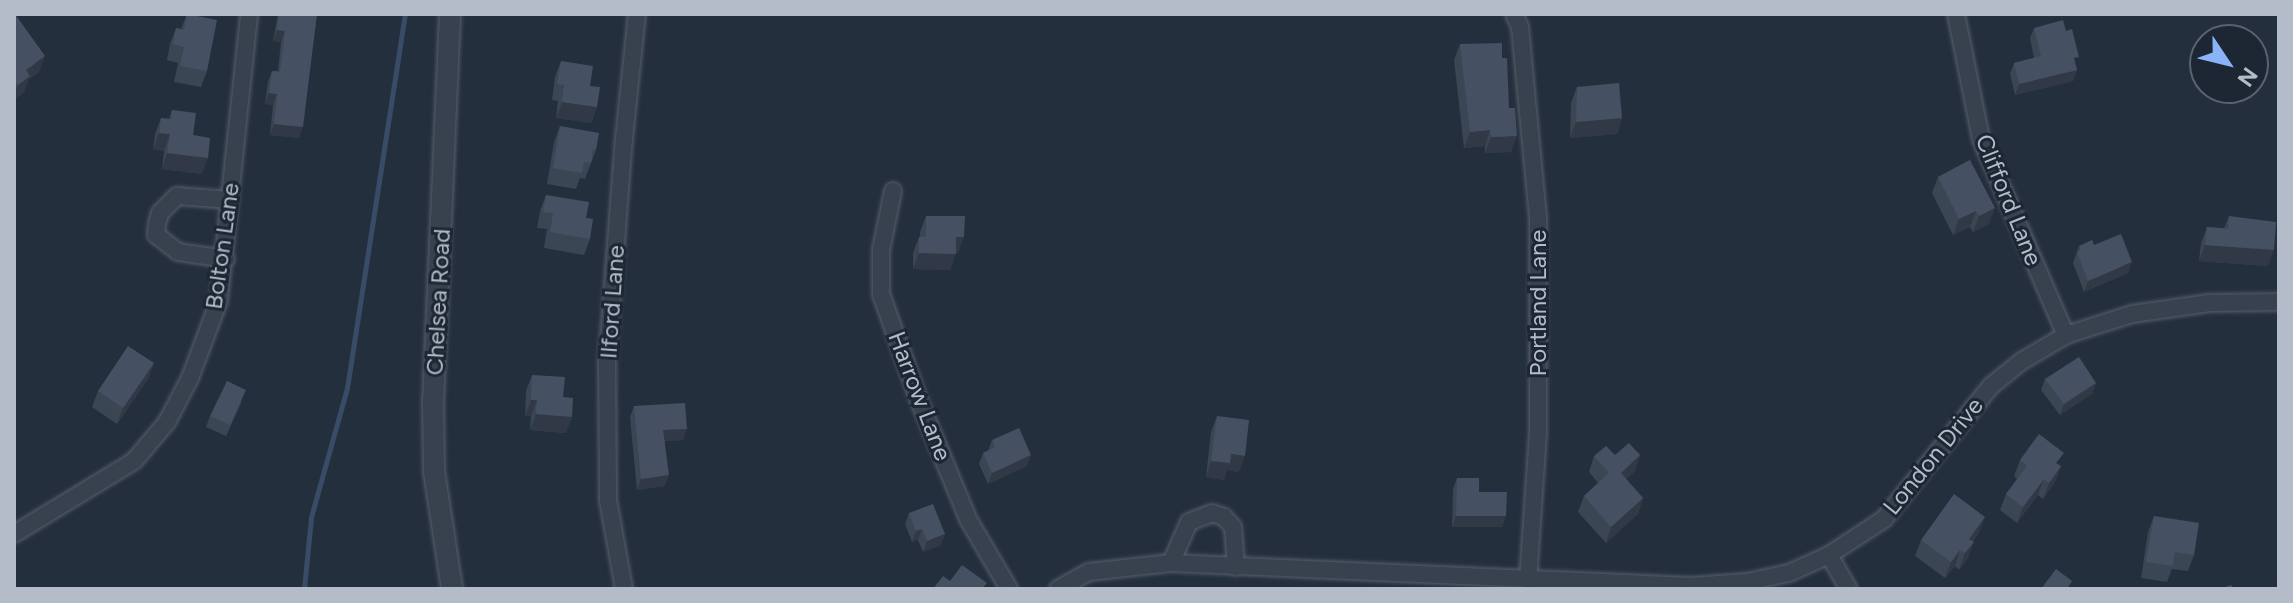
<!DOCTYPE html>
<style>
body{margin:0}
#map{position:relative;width:2293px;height:603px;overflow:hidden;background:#242f3e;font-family:Figtree,sans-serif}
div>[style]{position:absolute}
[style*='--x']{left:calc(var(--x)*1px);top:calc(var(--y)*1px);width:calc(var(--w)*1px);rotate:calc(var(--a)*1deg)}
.stream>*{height:5px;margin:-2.5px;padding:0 2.5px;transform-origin:2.5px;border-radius:2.5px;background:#394c67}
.roads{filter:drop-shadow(0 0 2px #565f6c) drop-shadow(0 0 2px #565f6c)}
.minor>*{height:16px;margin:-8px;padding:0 8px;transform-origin:8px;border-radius:8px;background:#38414e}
.tertiary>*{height:20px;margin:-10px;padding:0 10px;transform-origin:10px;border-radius:10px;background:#38414e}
.wall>*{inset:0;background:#3b4654}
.shaded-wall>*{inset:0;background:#303945}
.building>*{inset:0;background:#455162}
span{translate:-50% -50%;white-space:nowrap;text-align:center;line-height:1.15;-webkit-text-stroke:6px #1d2633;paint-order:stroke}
.street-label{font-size:24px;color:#b4bcc9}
.frame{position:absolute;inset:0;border:16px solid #b4bcc9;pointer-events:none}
.north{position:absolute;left:2189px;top:24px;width:80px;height:80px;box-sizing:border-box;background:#1d2633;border:2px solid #59626f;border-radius:50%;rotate:125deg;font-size:22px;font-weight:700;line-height:32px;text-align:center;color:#b4bcc9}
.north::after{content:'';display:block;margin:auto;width:28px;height:36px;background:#8ab4f8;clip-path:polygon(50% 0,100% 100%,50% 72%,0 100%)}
</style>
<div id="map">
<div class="stream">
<div style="--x:304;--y:589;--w:72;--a:-84.4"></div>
<div style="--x:311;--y:517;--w:134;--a:-74.4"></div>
<div style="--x:347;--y:388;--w:378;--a:-81.2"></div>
</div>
<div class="roads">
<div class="minor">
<div style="--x:1514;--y:14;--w:14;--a:65"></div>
<div style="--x:1520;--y:27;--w:192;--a:84.6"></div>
<div style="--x:1538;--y:218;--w:215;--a:90"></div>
<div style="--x:1538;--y:433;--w:148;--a:93.9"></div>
<div style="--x:1956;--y:14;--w:127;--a:78.7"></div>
<div style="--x:1981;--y:139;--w:214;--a:66.6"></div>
<div style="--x:893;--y:191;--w:60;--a:101.5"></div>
<div style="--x:881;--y:250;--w:44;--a:90"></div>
<div style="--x:881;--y:294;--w:110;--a:70.4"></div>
<div style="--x:918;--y:398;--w:131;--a:67.5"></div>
<div style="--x:968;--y:519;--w:81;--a:59.6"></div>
<div style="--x:226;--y:259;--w:49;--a:-171.7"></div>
<div style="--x:178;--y:252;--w:28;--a:-142"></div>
<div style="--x:156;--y:235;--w:11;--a:-85"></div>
<div style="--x:157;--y:224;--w:11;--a:-75"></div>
<div style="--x:160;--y:213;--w:24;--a:-45"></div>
<div style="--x:177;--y:196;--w:53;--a:4.3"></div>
<div style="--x:14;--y:534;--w:140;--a:-31.3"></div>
<div style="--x:134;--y:461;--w:51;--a:-49.8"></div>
<div style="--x:167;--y:422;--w:50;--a:-62.4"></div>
<div style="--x:190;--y:378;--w:82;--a:-69.4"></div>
<div style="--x:219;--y:301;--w:289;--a:-84"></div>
<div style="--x:1829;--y:555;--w:39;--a:60"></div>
<div style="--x:1171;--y:563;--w:45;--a:-66.3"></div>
<div style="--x:1189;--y:522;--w:25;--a:-21"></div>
<div style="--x:1212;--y:513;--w:13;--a:18"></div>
<div style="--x:1224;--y:517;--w:13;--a:48"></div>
<div style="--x:1233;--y:527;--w:40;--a:85.7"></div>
<div style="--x:624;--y:589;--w:90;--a:-100.2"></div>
<div style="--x:608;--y:500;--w:137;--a:-90.4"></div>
<div style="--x:607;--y:363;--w:225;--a:-85.7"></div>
<div style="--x:624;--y:139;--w:126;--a:-84.1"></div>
<div style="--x:1058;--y:589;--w:35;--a:-29"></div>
<div style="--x:1089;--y:572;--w:82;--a:-6.3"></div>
<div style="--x:1171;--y:563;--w:521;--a:2.53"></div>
<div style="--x:1691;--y:586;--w:56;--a:-4.1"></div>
<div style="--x:1747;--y:582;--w:43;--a:-12.1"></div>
<div style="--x:1789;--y:573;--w:44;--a:-24.2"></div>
<div style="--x:1829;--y:555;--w:66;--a:-33.2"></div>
<div style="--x:1884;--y:519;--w:171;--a:-51.2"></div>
<div style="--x:1991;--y:386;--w:40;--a:-39"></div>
<div style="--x:2022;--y:361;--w:51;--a:-30.6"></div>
<div style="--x:2066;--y:335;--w:69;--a:-17.7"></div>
<div style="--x:2132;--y:314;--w:78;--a:-8.1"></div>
<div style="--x:2209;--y:303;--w:70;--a:-0.8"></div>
</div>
<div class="tertiary">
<div style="--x:450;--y:14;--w:386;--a:92.5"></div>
<div style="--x:433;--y:400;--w:71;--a:89.2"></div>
<div style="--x:434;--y:471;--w:119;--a:81.3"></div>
</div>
</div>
<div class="wall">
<div style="clip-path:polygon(187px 14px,207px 71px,201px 87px,174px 82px,178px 63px,167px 60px,170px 44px,176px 28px,181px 29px)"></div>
<div style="clip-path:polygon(278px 14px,317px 14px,299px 138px,270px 135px,273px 105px,265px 104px,268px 82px,272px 71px,278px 71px,281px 42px,273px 41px)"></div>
<div style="clip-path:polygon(14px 15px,39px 72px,29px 79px,24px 92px,14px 100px)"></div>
<div style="clip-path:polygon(2034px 28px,2076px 66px,2077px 70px,2073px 81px,2015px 95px,2010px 74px,2014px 63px,2034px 58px,2030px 38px)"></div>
<div style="clip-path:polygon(1460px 44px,1502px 58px,1511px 152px,1485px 153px,1485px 146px,1464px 148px,1454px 60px)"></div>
<div style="clip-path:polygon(561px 61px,590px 86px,597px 107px,591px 123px,556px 118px,558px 101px,552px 100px,555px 77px)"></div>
<div style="clip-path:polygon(1577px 87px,1622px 118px,1617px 134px,1570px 138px,1571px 103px)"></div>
<div style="clip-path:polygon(172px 110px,193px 135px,202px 174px,162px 169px,164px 151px,153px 149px,155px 134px,161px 118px,169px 119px)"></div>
<div style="clip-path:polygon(560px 126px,596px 150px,585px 179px,580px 178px,576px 189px,547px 184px,554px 142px)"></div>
<div style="clip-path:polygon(1970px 160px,1989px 224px,1973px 232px,1970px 227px,1953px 235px,1932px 193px,1938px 177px)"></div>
<div style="clip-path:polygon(546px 195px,586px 218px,590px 239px,584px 255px,544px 248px,547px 229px,537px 228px,540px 211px)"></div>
<div style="clip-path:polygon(926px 216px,958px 253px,956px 253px,950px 270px,913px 269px,913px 253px,919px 237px,920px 237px,920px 232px)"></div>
<div style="clip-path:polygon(2229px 216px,2268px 266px,2199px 261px,2201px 243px,2207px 227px,2224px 228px)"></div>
<div style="clip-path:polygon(2094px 245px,2128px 273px,2084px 292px,2073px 263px,2079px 246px)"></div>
<div style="clip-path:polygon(154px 363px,148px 379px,117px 424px,92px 407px,98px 391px)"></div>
<div style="clip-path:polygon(532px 375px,563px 397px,566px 433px,530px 430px,531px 416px,525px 416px,526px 391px)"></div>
<div style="clip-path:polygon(2045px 379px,2096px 383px,2092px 394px,2060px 415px,2041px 390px)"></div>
<div style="clip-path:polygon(242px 401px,226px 436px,206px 427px,210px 416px)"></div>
<div style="clip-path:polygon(634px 406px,683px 440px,665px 441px,665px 486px,637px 490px,630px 417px)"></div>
<div style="clip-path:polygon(1217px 416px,1239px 472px,1227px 470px,1224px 480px,1206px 477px,1211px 432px)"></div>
<div style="clip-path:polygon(992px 440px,1027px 466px,988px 484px,979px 464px,983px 453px,988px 451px)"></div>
<div style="clip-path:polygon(1640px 455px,1635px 471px,1626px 479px,1643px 498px,1638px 514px,1606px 543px,1578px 512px,1584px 496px,1598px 483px,1589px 472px,1594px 456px)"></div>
<div style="clip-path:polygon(2020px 460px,2059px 465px,2061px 466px,2055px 482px,2043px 499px,2038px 495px,2017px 523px,2000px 510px,2006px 494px,2017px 479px,2014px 476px)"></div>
<div style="clip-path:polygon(1457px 478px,1479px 492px,1506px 516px,1502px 527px,1452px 527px,1453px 489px)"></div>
<div style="clip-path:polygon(909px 513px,941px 545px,923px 552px,918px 540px,912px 542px,905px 524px)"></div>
<div style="clip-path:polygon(2154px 516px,2194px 555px,2188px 571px,2172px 569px,2167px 582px,2141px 578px,2148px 532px)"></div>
<div style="clip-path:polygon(1979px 533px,1973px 541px,1968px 558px,1959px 570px,1955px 566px,1945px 578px,1915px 556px,1921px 540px)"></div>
</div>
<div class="shaded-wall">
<div style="clip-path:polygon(277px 30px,285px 31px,281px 42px,273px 41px)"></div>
<div style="clip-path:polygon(45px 56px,39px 72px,29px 79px,24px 92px,14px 100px,14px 96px,18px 85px,26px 70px)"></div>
<div style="clip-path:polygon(2077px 70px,2073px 81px,2015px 95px,2019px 84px)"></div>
<div style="clip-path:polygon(269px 93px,277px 94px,273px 105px,265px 104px)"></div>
<div style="clip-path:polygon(562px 102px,597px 107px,591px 123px,556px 118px)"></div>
<div style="clip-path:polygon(1622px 118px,1617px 134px,1570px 138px,1576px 122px)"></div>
<div style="clip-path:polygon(274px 124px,303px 127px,299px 138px,270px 135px)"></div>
<div style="clip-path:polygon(1490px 130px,1485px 146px,1464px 148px,1470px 132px)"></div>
<div style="clip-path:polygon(159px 133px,170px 134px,164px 151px,153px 149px)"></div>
<div style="clip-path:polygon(1517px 136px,1511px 152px,1485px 153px,1491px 137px)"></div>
<div style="clip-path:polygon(167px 153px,208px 158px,202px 174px,162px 169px)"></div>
<div style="clip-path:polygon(1995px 208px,1989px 224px,1973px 232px,1979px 216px)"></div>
<div style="clip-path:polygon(1976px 211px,1970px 227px,1953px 235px,1959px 219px)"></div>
<div style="clip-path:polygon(956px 237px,964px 237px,958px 253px,950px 253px)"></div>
<div style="clip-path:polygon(2205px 245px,2274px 250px,2268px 266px,2199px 261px)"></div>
<div style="clip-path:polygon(919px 253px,956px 254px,950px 270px,913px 269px)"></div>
<div style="clip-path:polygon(2132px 262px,2128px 273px,2084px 292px,2088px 281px)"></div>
<div style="clip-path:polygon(154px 363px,148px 379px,117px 424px,123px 408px)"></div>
<div style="clip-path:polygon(2096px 383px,2092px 394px,2060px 415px,2064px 404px)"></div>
<div style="clip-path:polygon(531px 400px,537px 400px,531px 416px,525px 416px)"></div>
<div style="clip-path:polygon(536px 414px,572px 417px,566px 433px,530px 430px)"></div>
<div style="clip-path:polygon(687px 429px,683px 440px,659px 441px,663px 430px)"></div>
<div style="clip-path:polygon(1231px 454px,1245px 456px,1239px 472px,1227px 470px,1224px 480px,1206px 477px,1211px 461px)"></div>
<div style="clip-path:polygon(1031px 455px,1027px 466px,988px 484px,992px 473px)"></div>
<div style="clip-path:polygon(1640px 455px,1635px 471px,1615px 489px,1621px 473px)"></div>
<div style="clip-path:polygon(2061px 466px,2055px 482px,2043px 499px,2049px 483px)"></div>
<div style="clip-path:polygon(669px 475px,665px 486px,637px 490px,641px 479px)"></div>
<div style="clip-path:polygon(2044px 479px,2038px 495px,2017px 523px,2023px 507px)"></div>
<div style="clip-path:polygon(1643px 498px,1638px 514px,1606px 543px,1611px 527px)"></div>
<div style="clip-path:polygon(1456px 516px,1506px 516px,1502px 527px,1452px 527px)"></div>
<div style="clip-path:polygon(1985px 517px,1979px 533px,1964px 555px,1969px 539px)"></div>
<div style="clip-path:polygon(922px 529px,918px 540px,912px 542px,916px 531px)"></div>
<div style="clip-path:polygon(945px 534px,941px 545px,923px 552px,927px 541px)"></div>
<div style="clip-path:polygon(1974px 542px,1968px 558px,1959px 570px,1965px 553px)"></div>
<div style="clip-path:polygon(1960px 550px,1955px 566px,1945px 578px,1951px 562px)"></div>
</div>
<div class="building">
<div style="clip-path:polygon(15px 14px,45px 56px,26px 70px,30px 76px,18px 85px,14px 80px)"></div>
<div style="clip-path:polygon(187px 14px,217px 20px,207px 71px,180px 66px,184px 47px,173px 44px,176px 28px,184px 30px)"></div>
<div style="clip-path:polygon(279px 14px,317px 14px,303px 127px,274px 124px,277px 94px,269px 93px,272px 71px,280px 72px,285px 31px,277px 30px)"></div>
<div style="clip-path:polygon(2063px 20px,2066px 31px,2072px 29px,2079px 57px,2074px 58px,2077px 70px,2019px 84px,2014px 63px,2041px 56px,2034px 28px)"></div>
<div style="clip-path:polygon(1502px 43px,1502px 58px,1507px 58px,1509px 108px,1515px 108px,1517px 136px,1491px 137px,1490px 130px,1470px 132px,1460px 44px)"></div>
<div style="clip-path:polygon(561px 61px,593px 66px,590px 86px,600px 87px,597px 107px,562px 102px,564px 85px,557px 84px)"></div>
<div style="clip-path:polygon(1619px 83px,1622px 118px,1576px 122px,1577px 87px)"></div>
<div style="clip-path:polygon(172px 110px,196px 113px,193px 135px,210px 138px,208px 158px,167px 153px,170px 134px,159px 133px,161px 118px,171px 119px)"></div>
<div style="clip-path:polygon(560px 126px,599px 133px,596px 150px,593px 149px,591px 163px,584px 162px,582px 173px,553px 168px)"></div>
<div style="clip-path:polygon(1970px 160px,1995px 208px,1979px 216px,1976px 211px,1959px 219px,1938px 177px)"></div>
<div style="clip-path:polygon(546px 195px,589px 202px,586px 218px,593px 219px,590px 239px,550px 232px,553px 213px,543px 212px)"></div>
<div style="clip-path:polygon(926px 216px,965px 216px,964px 237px,956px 237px,956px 254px,919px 253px,919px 237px,926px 237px)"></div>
<div style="clip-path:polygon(2229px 216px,2276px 222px,2274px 250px,2205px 245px,2207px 227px,2228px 229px)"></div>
<div style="clip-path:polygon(2121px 234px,2132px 262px,2088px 281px,2077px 252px,2081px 250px,2079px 246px,2092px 240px,2094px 245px)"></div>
<div style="clip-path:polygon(128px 346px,154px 363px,123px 408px,98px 391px)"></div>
<div style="clip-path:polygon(2079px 357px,2096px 383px,2064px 404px,2045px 379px)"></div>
<div style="clip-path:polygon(532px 375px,565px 377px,563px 397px,573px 398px,572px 417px,536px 414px,537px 400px,531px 400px)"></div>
<div style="clip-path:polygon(227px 381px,246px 390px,230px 425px,210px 416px)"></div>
<div style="clip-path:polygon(685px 403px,687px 429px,663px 430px,669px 475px,641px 479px,634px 406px)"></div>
<div style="clip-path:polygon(1217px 416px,1249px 420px,1245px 456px,1231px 454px,1230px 463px,1211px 461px)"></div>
<div style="clip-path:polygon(1019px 428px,1031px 455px,992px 473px,983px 453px,995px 447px,992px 440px)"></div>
<div style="clip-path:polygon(2039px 434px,2064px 453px,2056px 463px,2061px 466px,2049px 483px,2044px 479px,2023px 507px,2006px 494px,2027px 466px,2020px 460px)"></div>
<div style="clip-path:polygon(1629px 443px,1640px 455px,1621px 473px,1643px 498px,1611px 527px,1584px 496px,1609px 473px,1594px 456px,1606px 446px,1615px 455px)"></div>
<div style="clip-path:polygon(1457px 478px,1479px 478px,1479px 492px,1507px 492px,1506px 516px,1456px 516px)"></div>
<div style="clip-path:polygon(1954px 494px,1985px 517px,1969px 539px,1974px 542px,1965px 553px,1960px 550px,1951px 562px,1921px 540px)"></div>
<div style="clip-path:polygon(933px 504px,945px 534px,927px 541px,922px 529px,916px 531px,909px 513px)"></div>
<div style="clip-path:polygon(2154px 516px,2199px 523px,2194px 555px,2175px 552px,2173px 566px,2146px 562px)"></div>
<div style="clip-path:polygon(962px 565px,987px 583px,982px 589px,933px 589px,943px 576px,950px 581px)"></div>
<div style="clip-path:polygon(2056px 569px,2072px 581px,2067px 589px,2041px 589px)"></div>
<div style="clip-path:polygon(2231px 585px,2234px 589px,2220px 589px)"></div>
</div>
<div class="street-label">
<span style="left:2009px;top:200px;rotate:68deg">Clifford Lane</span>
<span style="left:222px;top:246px;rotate:-82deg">Bolton Lane</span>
<span style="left:438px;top:302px;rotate:-87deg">Chelsea Road</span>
<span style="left:612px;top:302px;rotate:-86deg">Ilford Lane</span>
<span style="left:1538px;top:303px;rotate:-90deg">Portland Lane</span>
<span style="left:920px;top:396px;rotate:69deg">Harrow Lane</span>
<span style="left:1933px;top:456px;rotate:-51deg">London Drive</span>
</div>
<div class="frame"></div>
<div class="north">N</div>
</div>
